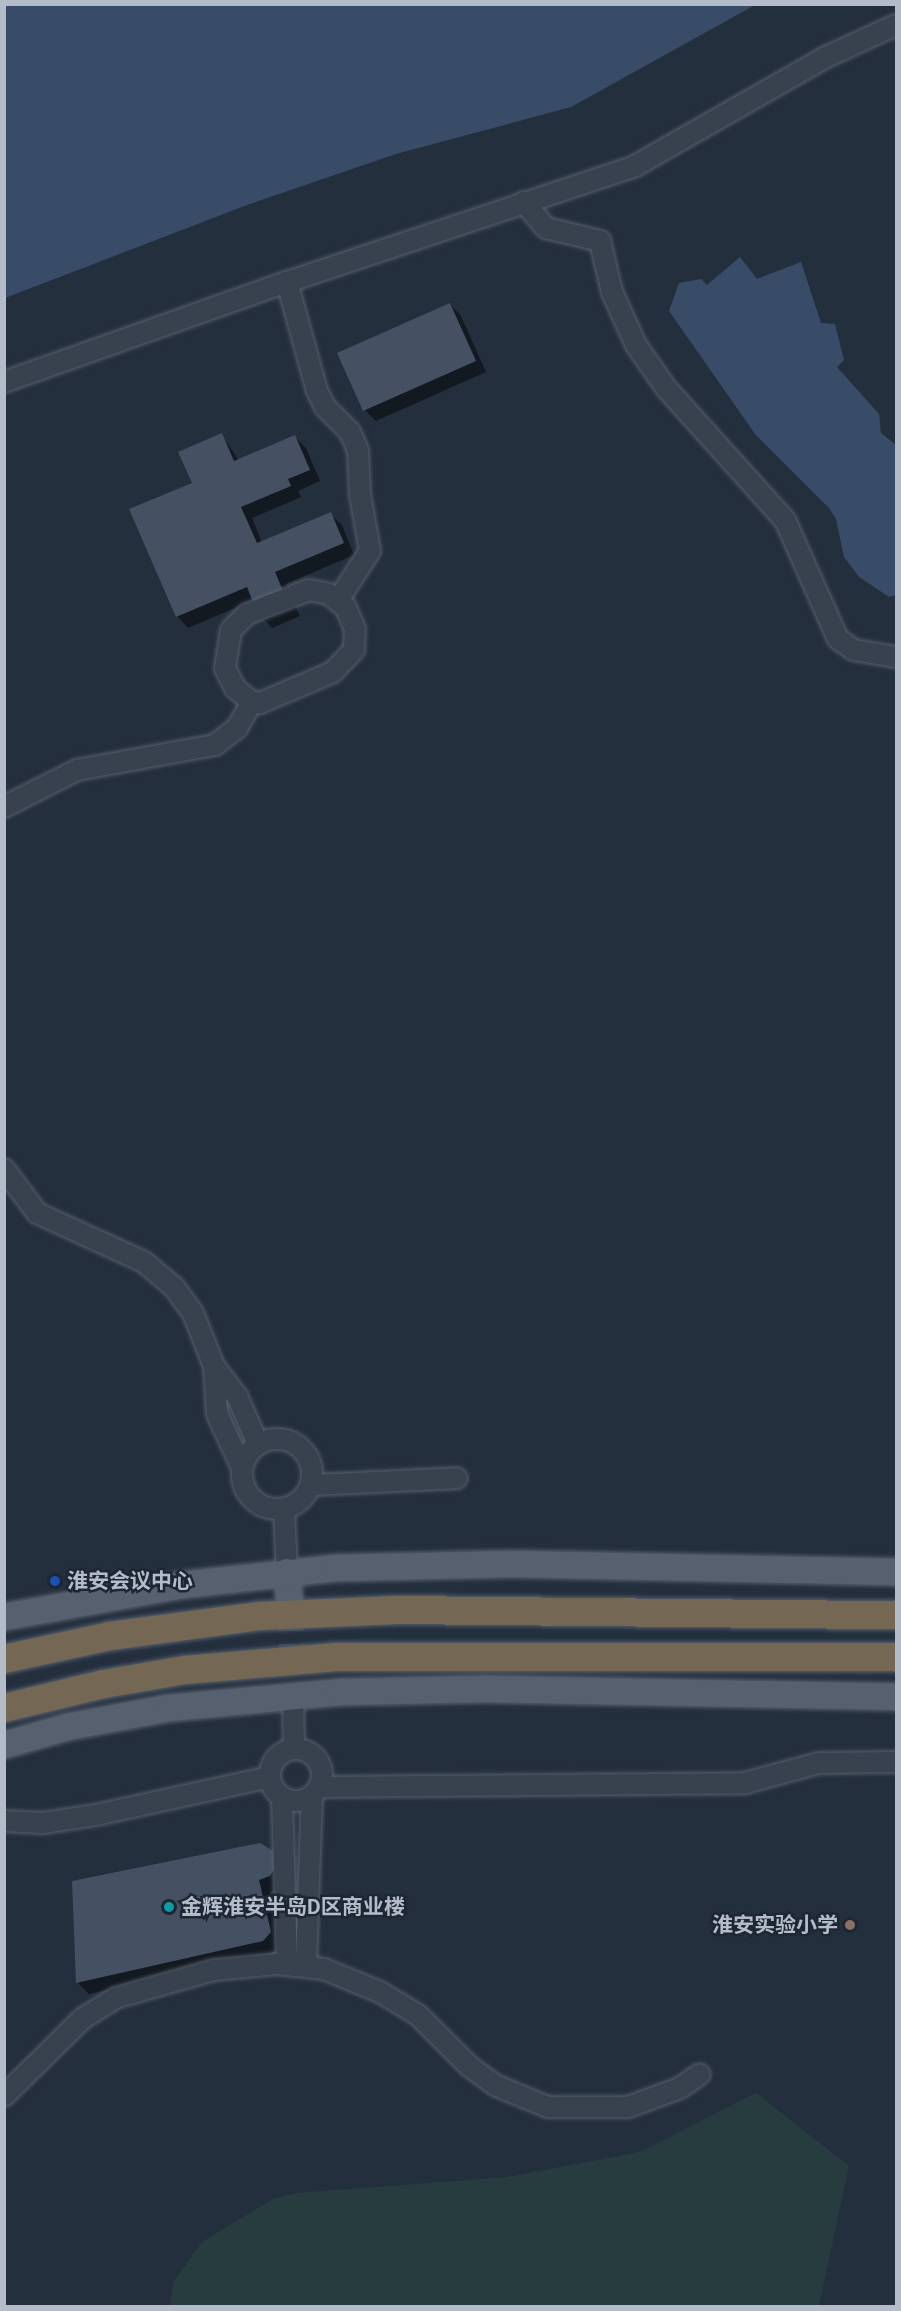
<!DOCTYPE html>
<meta charset="utf-8">
<style>
body{margin:0}
#map{position:relative;width:901px;height:2311px;overflow:hidden;background:#242f3e;font-family:Roboto,"Noto Sans SC",sans-serif}
div>[style]{position:absolute}
[style*='--x']{left:calc(var(--x)*1px);top:calc(var(--y)*1px);width:calc(var(--w)*1px);rotate:calc(var(--a)*1deg)}
.green>*{inset:0;background:#263c3f}
.water>*{inset:0;background:#394c67}
.shadow>*{inset:0;background:#0007}
.building>*{inset:0;background:#455162}
.major-tunnel>*{height:26px;margin-top:-13px;transform-origin:0;background:repeating-linear-gradient(90deg,#3a4453 0 26px,transparent 0 39px)}
.roads{filter:drop-shadow(0 0 2px #565f6c) drop-shadow(0 0 2px #565f6c)}
.minor>*{height:20px;margin:-10px;padding:0 10px;transform-origin:10px;border-radius:10px;background:#38414e}
.minor>.ring{margin:-10px;padding:0;box-sizing:content-box;background:none;border:20px solid #38414e;border-radius:50%}
.major>*{height:26px;margin:-13px;padding:0 13px;transform-origin:13px;border-radius:13px;background:#56606e}
.highway>*{height:28px;margin:-14px;padding:0 14px;transform-origin:14px;border-radius:14px;background:#746855}
.dots>*{width:16px;height:16px;translate:-50% -50%;box-sizing:border-box;border:3px solid #1d2633;border-radius:50%}
span{translate:-50% -50%;white-space:nowrap;text-align:center;line-height:1.15;-webkit-text-stroke:5px #1d2633;paint-order:stroke}
.poi-label{font-size:21px;color:#b4bcc9;font-weight:700}
.left{translate:0 -50%;text-align:left}
.right{translate:-100% -50%;text-align:right}
.frame{position:absolute;inset:0;border:6px solid #b4bcc9;pointer-events:none}
</style>
<div id="map">
<div class="green">
<div style="clip-path:polygon(756px 2093px,849px 2166px,819px 2306px,170px 2306px,173px 2282px,202px 2242px,273px 2199px,297px 2193px,507px 2177px,640px 2152px)"></div>
</div>
<div class="water">
<div style="clip-path:polygon(4px 5px,5px 4px,755px 5px,571px 107px,396px 154px,247px 205px,5px 298px)"></div>
<div style="clip-path:polygon(740px 257px,757px 279px,801px 262px,821px 323px,835px 324px,844px 360px,837px 367px,879px 414px,881px 433px,896px 445px,896px 595px,889px 597px,859px 577px,844px 557px,836px 519px,829px 508px,755px 434px,669px 311px,679px 283px,701px 279px,707px 285px)"></div>
</div>
<div class="shadow">
<div style="clip-path:polygon(450px 304px,461px 316px,486px 372px,376px 421px,365px 410px)"></div>
<div style="clip-path:polygon(222px 435px,239px 461px,295px 437px,306px 448px,320px 481px,298px 491px,301px 497px,252px 518px,262px 543px,330px 514px,342px 525px,354px 555px,286px 584px,300px 616px,272px 628px,261px 616px,254px 600px,188px 628px,177px 616px,194px 483px)"></div>
<div style="clip-path:polygon(260px 1845px,287px 1876px,281px 1887px,270px 1892px,281px 1944px,274px 1952px,89px 1994px,78px 1983px)"></div>
</div>
<div class="building">
<div style="clip-path:polygon(450px 303px,476px 361px,363px 411px,337px 353px)"></div>
<div style="clip-path:polygon(222px 433px,234px 461px,295px 435px,310px 470px,288px 479px,291px 486px,241px 507px,257px 543px,331px 512px,344px 543px,275px 572px,289px 605px,259px 617px,247px 587px,176px 617px,129px 509px,192px 483px,178px 452px)"></div>
<div style="clip-path:polygon(260px 1843px,275px 1852px,277px 1864px,270px 1876px,259px 1880px,271px 1932px,263px 1941px,76px 1983px,72px 1881px)"></div>
</div>
<div class="major-tunnel">
<div style="--x:290;--y:1605;--w:71;--a:87.6"></div>
</div>
<div class="roads">
<div class="minor">
<div style="--x:524;--y:202;--w:34;--a:50"></div>
<div style="--x:546;--y:228;--w:56;--a:13.5"></div>
<div style="--x:600;--y:241;--w:52;--a:76.8"></div>
<div style="--x:612;--y:292;--w:58;--a:65.6"></div>
<div style="--x:636;--y:345;--w:52;--a:55.1"></div>
<div style="--x:666;--y:388;--w:178;--a:48"></div>
<div style="--x:785;--y:520;--w:130;--a:66"></div>
<div style="--x:838;--y:639;--w:19;--a:35"></div>
<div style="--x:854;--y:650;--w:43;--a:9.5"></div>
<div style="--x:287;--y:282;--w:113;--a:74.6"></div>
<div style="--x:317;--y:391;--w:18;--a:63"></div>
<div style="--x:325;--y:407;--w:35;--a:45"></div>
<div style="--x:350;--y:432;--w:21;--a:67"></div>
<div style="--x:358;--y:451;--w:44;--a:87.4"></div>
<div style="--x:360;--y:495;--w:57;--a:79.9"></div>
<div style="--x:370;--y:551;--w:59;--a:123.1"></div>
<div style="--x:4;--y:382;--w:300;--a:-19.5"></div>
<div style="--x:287;--y:282;--w:367;--a:-18.4"></div>
<div style="--x:635;--y:166;--w:218;--a:-29.7"></div>
<div style="--x:824;--y:58;--w:79;--a:-24.6"></div>
<div style="--x:309;--y:590;--w:20;--a:11"></div>
<div style="--x:329;--y:594;--w:22;--a:39"></div>
<div style="--x:346;--y:608;--w:23;--a:67"></div>
<div style="--x:355;--y:629;--w:21;--a:93"></div>
<div style="--x:354;--y:650;--w:30;--a:134"></div>
<div style="--x:333;--y:672;--w:79;--a:157"></div>
<div style="--x:260;--y:703;--w:8;--a:-173"></div>
<div style="--x:252;--y:702;--w:22;--a:-141"></div>
<div style="--x:235;--y:688;--w:22;--a:-117"></div>
<div style="--x:225;--y:668;--w:38;--a:-81"></div>
<div style="--x:231;--y:630;--w:23;--a:-45"></div>
<div style="--x:247;--y:614;--w:66;--a:-21.2"></div>
<div style="--x:4;--y:807;--w:82;--a:-26.9"></div>
<div style="--x:77;--y:770;--w:140;--a:-10.3"></div>
<div style="--x:215;--y:745;--w:28;--a:-38"></div>
<div style="--x:237;--y:728;--w:30;--a:-60"></div>
<div style="--x:4;--y:1169;--w:55;--a:53.1"></div>
<div style="--x:37;--y:1213;--w:118;--a:24.6"></div>
<div style="--x:144;--y:1262;--w:39;--a:40"></div>
<div style="--x:174;--y:1287;--w:32;--a:54"></div>
<div style="--x:193;--y:1313;--w:57;--a:68.4"></div>
<div style="--x:214;--y:1366;--w:38;--a:53"></div>
<div style="--x:237;--y:1396;--w:52;--a:66.4"></div>
<div style="--x:214;--y:1366;--w:48;--a:86.4"></div>
<div style="--x:217;--y:1414;--w:60;--a:65.2"></div>
<div class="ring" style="left:242px;top:1439px;width:50px;height:50px"></div>
<div style="--x:311;--y:1485;--w:146;--a:-2.7"></div>
<div style="--x:284;--y:1509;--w:63;--a:87.3"></div>
<div style="--x:293;--y:1695;--w:54;--a:88.9"></div>
<div class="ring" style="left:270px;top:1749px;width:32px;height:32px"></div>
<div style="--x:320;--y:1787;--w:425;--a:-0.5"></div>
<div style="--x:745;--y:1783;--w:77;--a:-15.1"></div>
<div style="--x:819;--y:1763;--w:77;--a:-0.7"></div>
<div style="--x:282;--y:1797;--w:167;--a:88.3"></div>
<div style="--x:4;--y:1821;--w:39;--a:3"></div>
<div style="--x:43;--y:1823;--w:54;--a:-8.6"></div>
<div style="--x:96;--y:1815;--w:178;--a:-12.3"></div>
<div style="--x:306;--y:1965;--w:169;--a:-88"></div>
<div style="--x:4;--y:2096;--w:110;--a:-44.6"></div>
<div style="--x:82;--y:2019;--w:39;--a:-32"></div>
<div style="--x:115;--y:1998;--w:103;--a:-15.8"></div>
<div style="--x:214;--y:1970;--w:63;--a:-5.4"></div>
<div style="--x:277;--y:1964;--w:47;--a:6.1"></div>
<div style="--x:324;--y:1969;--w:61;--a:22.3"></div>
<div style="--x:380;--y:1992;--w:44;--a:31.2"></div>
<div style="--x:418;--y:2015;--w:72;--a:45"></div>
<div style="--x:469;--y:2066;--w:34;--a:36"></div>
<div style="--x:497;--y:2086;--w:55;--a:22.4"></div>
<div style="--x:548;--y:2107;--w:80;--a:0"></div>
<div style="--x:628;--y:2107;--w:55;--a:-20.1"></div>
<div style="--x:680;--y:2088;--w:24;--a:-35"></div>
</div>
<div class="major">
<div style="--x:287;--y:1572;--w:33;--a:85"></div>
<div style="--x:4;--y:1617;--w:181;--a:-10.2"></div>
<div style="--x:182;--y:1585;--w:156;--a:-6.3"></div>
<div style="--x:337;--y:1568;--w:179;--a:-1.3"></div>
<div style="--x:516;--y:1564;--w:380;--a:1.2"></div>
<div style="--x:4;--y:1745;--w:66;--a:-15.9"></div>
<div style="--x:67;--y:1727;--w:104;--a:-10.6"></div>
<div style="--x:169;--y:1708;--w:172;--a:-5.3"></div>
<div style="--x:340;--y:1692;--w:146;--a:-1.2"></div>
<div style="--x:486;--y:1689;--w:410;--a:1.1"></div>
</div>
<div class="highway">
<div style="--x:4;--y:1659;--w:108;--a:-12.2"></div>
<div style="--x:110;--y:1636;--w:150;--a:-7.6"></div>
<div style="--x:259;--y:1616;--w:138;--a:-2.5"></div>
<div style="--x:397;--y:1610;--w:499;--a:0.6"></div>
<div style="--x:4;--y:1708;--w:103;--a:-13.5"></div>
<div style="--x:104;--y:1684;--w:82;--a:-9.8"></div>
<div style="--x:185;--y:1670;--w:152;--a:-4.9"></div>
<div style="--x:336;--y:1657;--w:560;--a:0"></div>
</div>
</div>
<div class="dots">
<div style="left:55px;top:1581px;background:#1a4fb4"></div>
<div style="left:169px;top:1907px;background:#0f9aa8"></div>
<div style="left:850px;top:1925px;background:#8d6e63"></div>
</div>
<div class="poi-label">
<span class="left" style="left:67px;top:1581px">淮安会议中心</span>
<span class="left" style="left:181px;top:1907px">金辉淮安半岛D区商业楼</span>
<span class="right" style="left:838px;top:1925px">淮安实验小学</span>
</div>
<div class="frame"></div>
</div>
